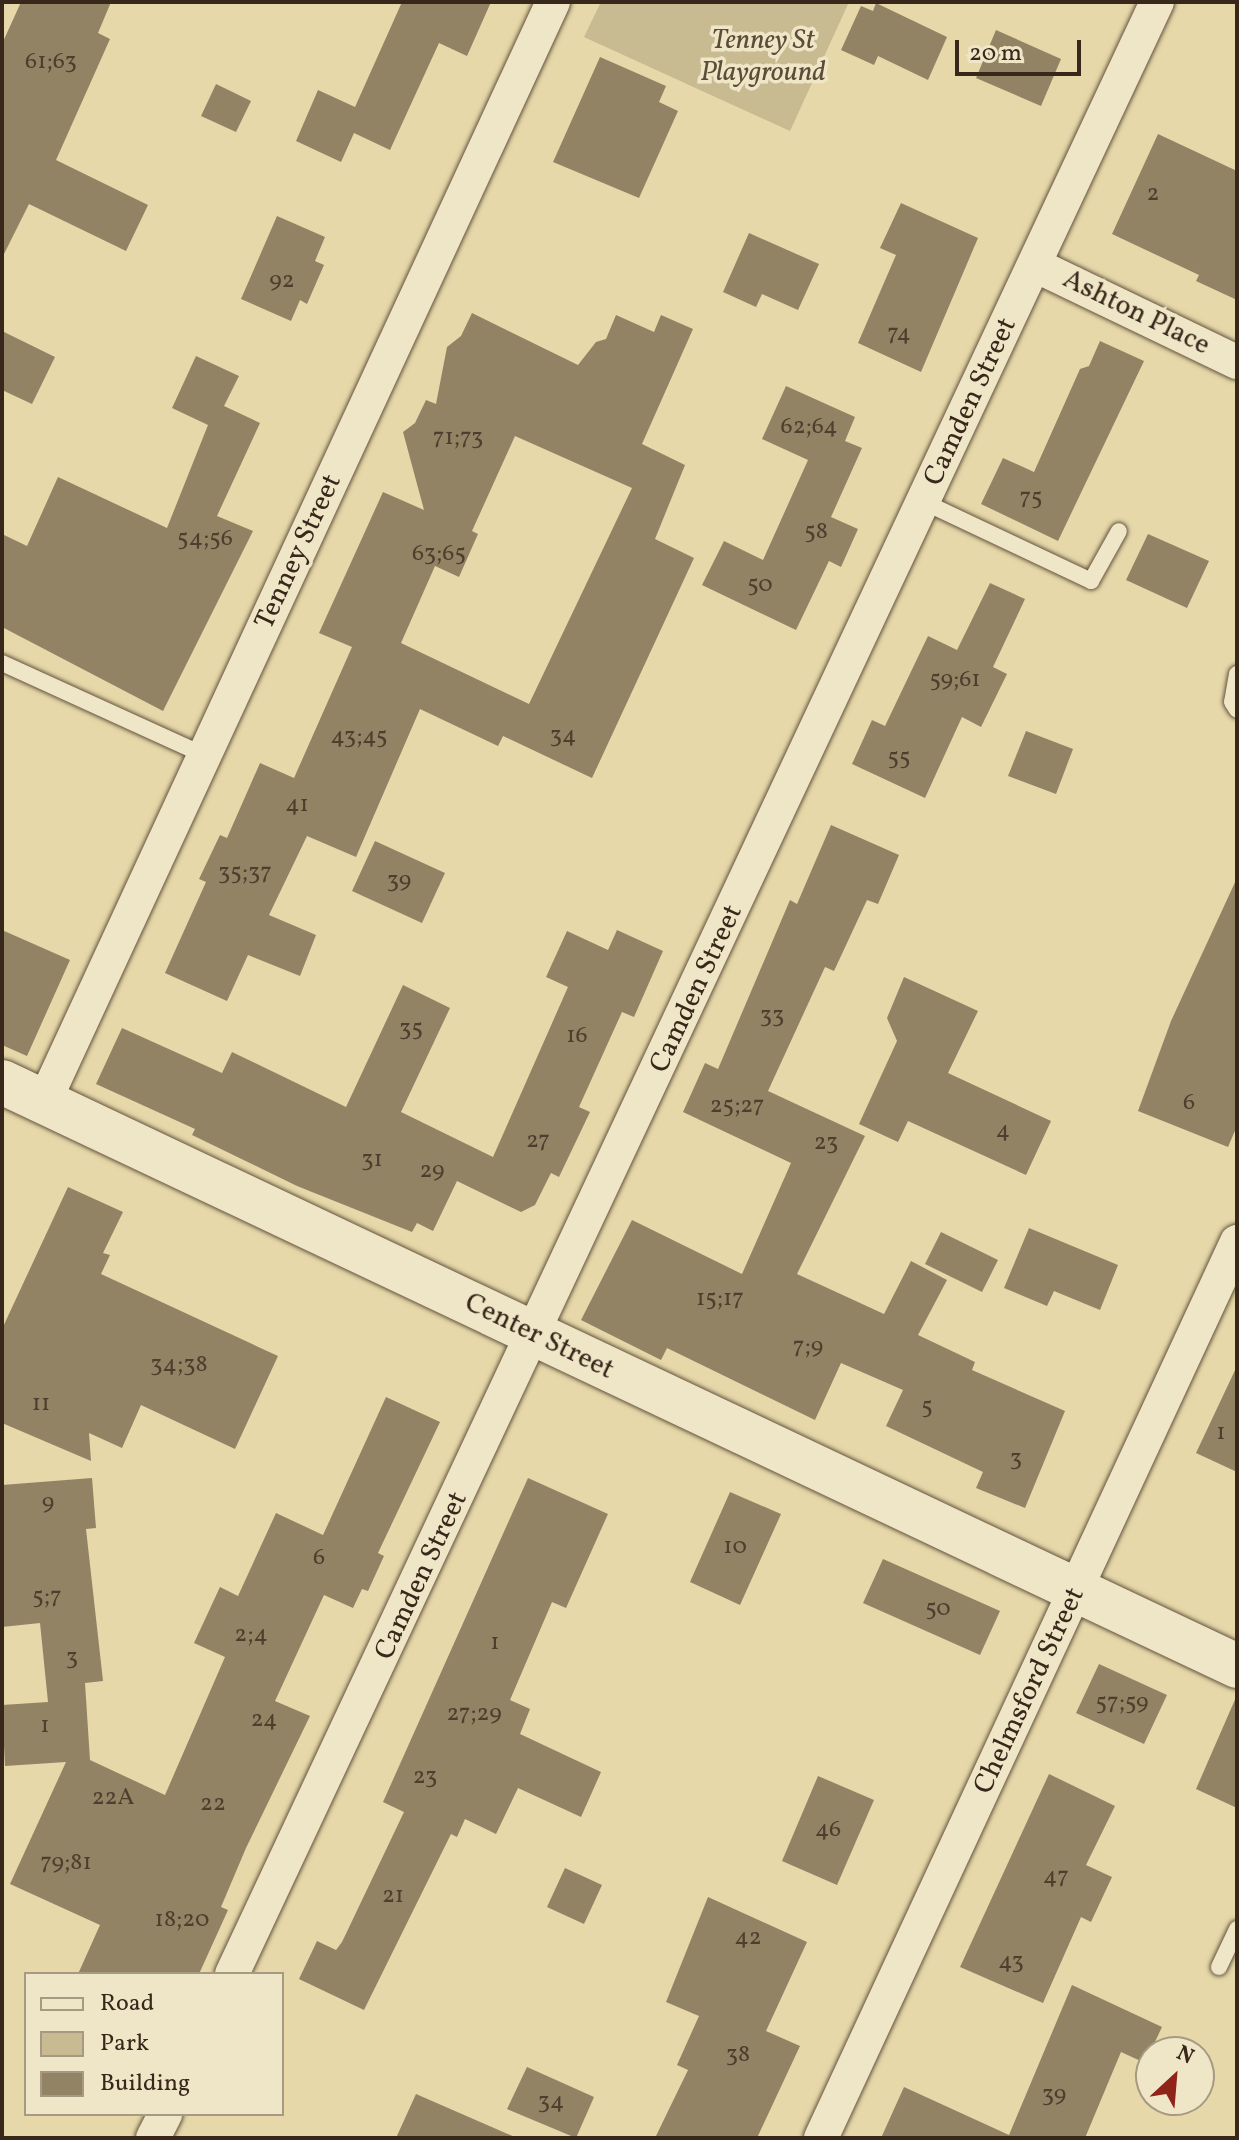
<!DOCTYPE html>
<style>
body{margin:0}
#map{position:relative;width:1239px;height:2140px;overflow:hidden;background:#e6d8a9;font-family:Vollkorn,serif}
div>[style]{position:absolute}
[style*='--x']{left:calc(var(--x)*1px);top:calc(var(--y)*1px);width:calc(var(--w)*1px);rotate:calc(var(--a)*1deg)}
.green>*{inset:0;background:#c8ba91}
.building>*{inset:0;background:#928365}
.roads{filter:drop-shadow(0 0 2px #64533e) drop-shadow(0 0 2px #64533e)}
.lane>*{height:16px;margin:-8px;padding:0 8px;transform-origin:8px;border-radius:8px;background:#efe6c7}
.street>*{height:34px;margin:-17px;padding:0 17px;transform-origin:17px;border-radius:17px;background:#efe6c7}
.secondary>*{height:44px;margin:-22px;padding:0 22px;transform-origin:22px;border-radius:22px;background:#efe6c7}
span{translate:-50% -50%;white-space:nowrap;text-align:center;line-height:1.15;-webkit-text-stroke:7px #efe6c7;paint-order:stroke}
.number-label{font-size:24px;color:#4e3e2e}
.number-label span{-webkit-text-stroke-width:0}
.park-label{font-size:28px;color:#5c4c38;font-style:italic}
.street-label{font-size:28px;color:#38271b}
.frame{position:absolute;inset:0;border:4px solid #38271b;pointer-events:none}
.legend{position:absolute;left:24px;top:1972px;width:260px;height:144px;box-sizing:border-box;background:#efe6c7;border:2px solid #a69a82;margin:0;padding:10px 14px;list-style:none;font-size:24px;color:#38271b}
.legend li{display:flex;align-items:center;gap:16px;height:40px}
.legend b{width:40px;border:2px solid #a69a82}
.north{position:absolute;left:1135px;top:2036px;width:80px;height:80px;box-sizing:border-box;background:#efe6c7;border:2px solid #a69a82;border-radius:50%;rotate:26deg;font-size:22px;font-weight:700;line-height:32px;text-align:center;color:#38271b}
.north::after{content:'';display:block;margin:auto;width:28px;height:36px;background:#8f2418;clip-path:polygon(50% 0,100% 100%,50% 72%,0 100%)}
.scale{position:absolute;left:955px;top:40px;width:126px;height:36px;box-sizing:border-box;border:4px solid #38271b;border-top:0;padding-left:10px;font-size:24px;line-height:28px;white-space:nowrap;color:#38271b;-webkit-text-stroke:6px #efe6c7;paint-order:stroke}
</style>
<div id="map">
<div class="green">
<div style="clip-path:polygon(601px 2px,849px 2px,790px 131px,584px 37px)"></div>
</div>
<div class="building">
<div style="clip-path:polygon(21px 2px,111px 2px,98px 33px,110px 39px,56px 160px,148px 205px,126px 251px,29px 204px,2px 258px,2px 44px)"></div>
<div style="clip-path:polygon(402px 2px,491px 2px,467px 56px,439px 43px,390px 150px,354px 133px,341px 162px,296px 141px,318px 90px,355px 107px)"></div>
<div style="clip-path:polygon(876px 3px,947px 37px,928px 80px,878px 56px,874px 65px,841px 50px,861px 6px,873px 11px)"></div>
<div style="clip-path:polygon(996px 30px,1061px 59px,1041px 106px,976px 78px)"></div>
<div style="clip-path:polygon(600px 57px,666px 86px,659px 102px,678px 111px,639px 198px,553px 162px)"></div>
<div style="clip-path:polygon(216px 84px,251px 101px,236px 132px,201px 116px)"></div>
<div style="clip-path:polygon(1158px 134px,1237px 171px,1237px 300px,1196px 281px,1199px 275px,1112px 234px)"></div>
<div style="clip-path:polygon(901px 203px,978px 238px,921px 372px,858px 343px,896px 255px,880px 248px)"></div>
<div style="clip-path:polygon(277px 216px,325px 237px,315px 261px,324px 265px,307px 304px,300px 300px,291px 321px,241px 299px)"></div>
<div style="clip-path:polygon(749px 233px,819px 264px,798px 310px,762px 294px,756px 307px,723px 292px)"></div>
<div style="clip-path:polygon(evenodd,472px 313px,578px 365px,596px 342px,606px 339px,616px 315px,654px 332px,661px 315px,693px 329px,642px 444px,685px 465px,655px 539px,694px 558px,592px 778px,503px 736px,498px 746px,420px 709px,356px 857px,307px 836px,269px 915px,316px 935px,300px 976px,248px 955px,227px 1001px,165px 973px,206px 882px,199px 879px,220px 835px,227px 838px,260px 763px,294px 778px,352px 647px,319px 633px,383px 492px,424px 510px,403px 432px,415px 423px,426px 400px,436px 404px,447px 347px,461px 336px,472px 313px,515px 436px,632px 488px,529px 704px,401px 643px,435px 566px,459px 577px,478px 534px,472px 531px,515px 436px)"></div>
<div style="clip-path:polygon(2px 331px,55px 357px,32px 404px,2px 390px)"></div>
<div style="clip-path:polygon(1100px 341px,1144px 361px,1058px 541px,981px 504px,1003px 458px,1034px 472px,1080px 369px,1089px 366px)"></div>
<div style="clip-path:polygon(196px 356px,239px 376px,224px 406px,260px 423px,217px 516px,253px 531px,163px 711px,2px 627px,2px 534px,27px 546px,58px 477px,167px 528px,208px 425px,172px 408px)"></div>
<div style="clip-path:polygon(786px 386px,855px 417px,845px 441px,862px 448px,831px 517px,858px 529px,841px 567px,829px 561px,796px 630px,702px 585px,724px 541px,763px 560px,808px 460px,762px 439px)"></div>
<div style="clip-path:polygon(1148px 534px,1209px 561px,1187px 608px,1126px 580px)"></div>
<div style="clip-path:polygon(990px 583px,1025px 599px,993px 667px,1007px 674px,981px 727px,962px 717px,925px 798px,852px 764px,872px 720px,885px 726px,928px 636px,957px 650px)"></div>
<div style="clip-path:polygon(1026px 731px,1073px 749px,1056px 794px,1008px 776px)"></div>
<div style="clip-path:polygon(831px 825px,899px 855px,878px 904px,867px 900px,834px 971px,825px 967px,768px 1091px,865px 1136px,797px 1274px,884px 1314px,911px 1261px,947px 1280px,918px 1335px,975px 1362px,972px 1370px,1065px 1411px,1025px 1508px,976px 1488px,983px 1472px,886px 1426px,903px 1390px,841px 1363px,815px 1420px,667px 1348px,661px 1360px,581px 1320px,632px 1220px,742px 1274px,791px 1163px,683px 1112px,705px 1063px,718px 1069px,790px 900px,797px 904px)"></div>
<div style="clip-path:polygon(375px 841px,445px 873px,422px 923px,352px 891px)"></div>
<div style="clip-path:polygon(1237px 878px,1237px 1126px,1228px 1147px,1138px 1111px,1171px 1021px)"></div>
<div style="clip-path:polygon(2px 930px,70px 960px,27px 1056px,2px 1045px)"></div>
<div style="clip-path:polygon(617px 930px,663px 951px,634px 1017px,622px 1012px,579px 1107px,590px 1112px,559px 1177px,551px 1173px,535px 1205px,521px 1212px,457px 1181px,433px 1231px,417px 1223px,412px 1232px,297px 1186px,192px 1135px,195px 1129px,96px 1084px,122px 1028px,222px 1073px,232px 1052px,346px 1107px,403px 985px,450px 1008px,401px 1112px,493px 1157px,568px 987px,546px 977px,567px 931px,608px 950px)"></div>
<div style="clip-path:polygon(904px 977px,978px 1011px,948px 1073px,1051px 1121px,1026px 1175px,908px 1121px,898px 1142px,859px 1124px,897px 1041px,887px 1018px)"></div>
<div style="clip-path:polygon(68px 1187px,123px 1212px,103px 1253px,110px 1255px,101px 1274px,278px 1356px,235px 1449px,141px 1405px,122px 1448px,89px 1433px,91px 1461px,2px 1423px,2px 1329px)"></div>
<div style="clip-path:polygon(1029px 1228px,1118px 1265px,1100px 1310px,1054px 1291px,1047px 1306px,1004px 1288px)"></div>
<div style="clip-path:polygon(941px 1232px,998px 1260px,982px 1292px,925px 1264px)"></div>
<div style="clip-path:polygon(1237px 1366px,1237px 1472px,1196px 1453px)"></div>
<div style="clip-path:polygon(386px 1397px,440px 1422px,378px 1553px,384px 1556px,368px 1591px,362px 1589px,353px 1608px,324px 1595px,275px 1701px,310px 1716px,246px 1848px,221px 1907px,228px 1910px,199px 1974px,78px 1974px,100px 1925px,10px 1884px,66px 1762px,5px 1766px,2px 1705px,48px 1702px,40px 1623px,2px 1627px,2px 1485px,92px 1478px,96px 1528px,86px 1529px,103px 1681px,85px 1683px,90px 1760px,165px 1795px,225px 1657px,194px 1643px,220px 1587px,238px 1596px,276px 1513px,323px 1535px)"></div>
<div style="clip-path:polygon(528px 1478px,608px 1514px,566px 1608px,552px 1602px,510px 1700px,530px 1709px,520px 1734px,601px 1772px,581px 1817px,518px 1788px,496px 1834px,465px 1819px,457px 1837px,451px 1834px,364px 2010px,299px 1979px,317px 1941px,336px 1950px,342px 1942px,404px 1812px,383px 1802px)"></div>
<div style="clip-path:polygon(730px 1492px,781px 1514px,740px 1605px,690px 1582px)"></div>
<div style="clip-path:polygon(883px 1559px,1000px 1611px,980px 1655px,863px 1603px)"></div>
<div style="clip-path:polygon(1099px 1664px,1167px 1695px,1144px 1744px,1076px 1713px)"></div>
<div style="clip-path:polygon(1237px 1695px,1237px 1808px,1196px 1789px)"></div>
<div style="clip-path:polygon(1049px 1774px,1115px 1806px,1086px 1865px,1112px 1877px,1091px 1922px,1081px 1917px,1043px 2003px,960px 1967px)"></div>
<div style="clip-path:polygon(818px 1776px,874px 1800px,837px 1885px,782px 1861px)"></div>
<div style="clip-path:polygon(565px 1868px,602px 1885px,584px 1924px,547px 1907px)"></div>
<div style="clip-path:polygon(708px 1897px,807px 1942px,766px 2031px,800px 2046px,757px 2138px,655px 2138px,688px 2070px,677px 2065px,699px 2016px,666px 2002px)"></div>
<div style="clip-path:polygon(1072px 1985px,1162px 2027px,1145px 2063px,1121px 2052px,1085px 2138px,881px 2138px,904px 2087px,1009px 2135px)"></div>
<div style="clip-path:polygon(527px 2067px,594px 2097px,576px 2138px,507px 2109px)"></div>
<div style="clip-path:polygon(416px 2094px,517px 2138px,396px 2138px)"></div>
</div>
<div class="roads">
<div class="lane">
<div style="--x:924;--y:502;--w:185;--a:25.3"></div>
<div style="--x:1091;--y:581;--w:57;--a:-60.8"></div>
<div style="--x:2;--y:663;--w:222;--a:24.5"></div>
<div style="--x:1237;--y:674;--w:28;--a:100"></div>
<div style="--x:1232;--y:702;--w:9;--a:58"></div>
<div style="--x:1219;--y:1967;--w:42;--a:-64.7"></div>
</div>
<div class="street">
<div style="--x:1035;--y:265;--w:224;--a:25.7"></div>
<div style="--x:44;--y:1102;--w:1212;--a:-65.17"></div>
<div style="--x:232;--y:1974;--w:2178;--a:-64.87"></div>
<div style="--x:153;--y:2138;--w:27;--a:-63"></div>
<div style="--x:821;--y:2138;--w:988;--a:-65.1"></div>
</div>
<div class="secondary">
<div style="--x:2;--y:1082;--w:1366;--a:25.31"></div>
</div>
</div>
<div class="number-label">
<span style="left:51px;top:63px">61;63</span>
<span style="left:1153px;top:195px">2</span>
<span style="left:282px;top:282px">92</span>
<span style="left:899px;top:335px">74</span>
<span style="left:809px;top:428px">62;64</span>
<span style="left:458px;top:439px">71;73</span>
<span style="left:1031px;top:499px">75</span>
<span style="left:816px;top:533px">58</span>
<span style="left:205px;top:540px">54;56</span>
<span style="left:439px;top:555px">63;65</span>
<span style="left:760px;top:586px">50</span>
<span style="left:955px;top:681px">59;61</span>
<span style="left:563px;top:737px">34</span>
<span style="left:359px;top:738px">43;45</span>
<span style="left:899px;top:759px">55</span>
<span style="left:297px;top:806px">41</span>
<span style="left:245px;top:874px">35;37</span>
<span style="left:399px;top:882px">39</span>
<span style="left:772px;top:1017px">33</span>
<span style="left:411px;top:1030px">35</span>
<span style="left:577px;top:1037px">16</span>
<span style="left:1189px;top:1104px">6</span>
<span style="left:737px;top:1107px">25;27</span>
<span style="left:1003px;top:1132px">4</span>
<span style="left:538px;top:1142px">27</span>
<span style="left:826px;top:1144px">23</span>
<span style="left:372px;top:1161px">31</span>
<span style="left:432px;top:1172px">29</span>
<span style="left:720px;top:1300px">15;17</span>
<span style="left:808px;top:1348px">7;9</span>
<span style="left:179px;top:1366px">34;38</span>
<span style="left:41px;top:1405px">11</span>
<span style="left:927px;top:1408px">5</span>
<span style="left:1221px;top:1434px">1</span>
<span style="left:1016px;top:1460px">3</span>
<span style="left:48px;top:1504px">9</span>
<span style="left:735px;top:1548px">10</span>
<span style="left:319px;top:1559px">6</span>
<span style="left:47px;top:1598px">5;7</span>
<span style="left:938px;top:1610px">50</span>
<span style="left:251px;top:1636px">2;4</span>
<span style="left:495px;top:1644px">1</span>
<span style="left:72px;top:1659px">3</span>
<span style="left:1122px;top:1704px">57;59</span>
<span style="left:474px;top:1715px">27;29</span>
<span style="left:264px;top:1721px">24</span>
<span style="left:45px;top:1727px">1</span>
<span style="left:425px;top:1778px">23</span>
<span style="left:113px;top:1799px">22A</span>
<span style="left:213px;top:1805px">22</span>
<span style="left:828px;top:1831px">46</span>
<span style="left:66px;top:1864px">79;81</span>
<span style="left:1056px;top:1878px">47</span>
<span style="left:393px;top:1897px">21</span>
<span style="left:182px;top:1921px">18;20</span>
<span style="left:748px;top:1939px">42</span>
<span style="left:1011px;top:1963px">43</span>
<span style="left:738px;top:2056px">38</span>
<span style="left:1054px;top:2096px">39</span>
<span style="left:551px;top:2103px">34</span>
</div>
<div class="park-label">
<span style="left:763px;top:57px">Tenney St<br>Playground</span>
</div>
<div class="street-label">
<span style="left:1136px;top:313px;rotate:26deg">Ashton Place</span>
<span style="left:971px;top:402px;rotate:-65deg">Camden Street</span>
<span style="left:299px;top:552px;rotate:-65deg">Tenney Street</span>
<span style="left:697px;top:989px;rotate:-65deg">Camden Street</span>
<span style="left:539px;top:1337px;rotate:26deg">Center Street</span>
<span style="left:422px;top:1576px;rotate:-65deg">Camden Street</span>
<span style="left:1030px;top:1691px;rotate:-65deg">Chelmsford Street</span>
</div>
<div class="frame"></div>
<ul class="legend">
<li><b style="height:10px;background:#efe6c7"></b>Road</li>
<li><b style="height:22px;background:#c8ba91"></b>Park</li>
<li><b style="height:22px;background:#928365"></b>Building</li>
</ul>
<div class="north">N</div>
<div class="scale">20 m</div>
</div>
